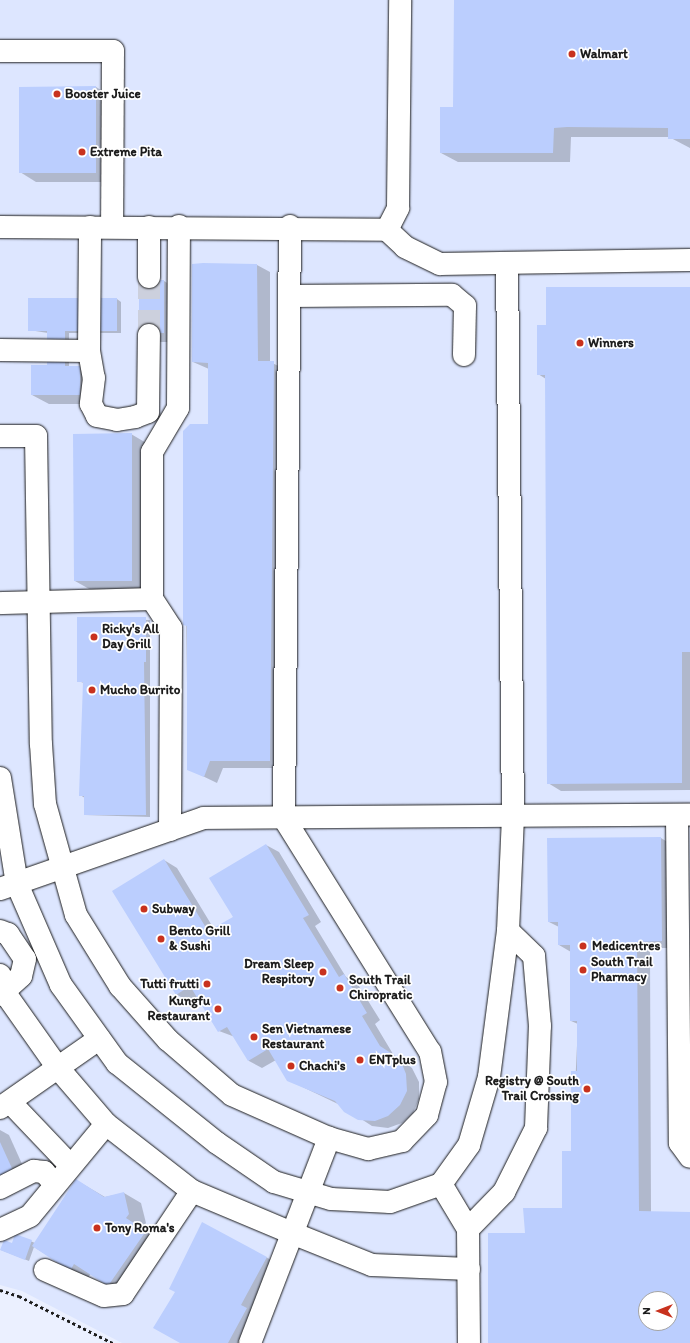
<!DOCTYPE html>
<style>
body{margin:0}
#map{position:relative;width:690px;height:1343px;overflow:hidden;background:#ebf0ff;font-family:Itim,sans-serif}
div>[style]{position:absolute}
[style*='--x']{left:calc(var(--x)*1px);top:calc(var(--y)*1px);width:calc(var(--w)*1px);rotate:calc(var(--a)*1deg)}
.built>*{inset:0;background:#dde6ff}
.shadow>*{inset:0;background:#0003}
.building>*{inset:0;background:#bbcefe}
.minor-tunnel>*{height:22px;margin-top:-11px;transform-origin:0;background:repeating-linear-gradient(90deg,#ccd0dd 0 22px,transparent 0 33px)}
.path>*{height:2.5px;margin-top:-1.25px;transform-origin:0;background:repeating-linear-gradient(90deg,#1c1c1c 0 3px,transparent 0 6px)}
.roads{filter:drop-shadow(0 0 1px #1c1c1c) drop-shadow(0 0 1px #1c1c1c)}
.minor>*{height:22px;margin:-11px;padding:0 11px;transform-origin:11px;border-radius:11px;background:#fff}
.dots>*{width:11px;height:11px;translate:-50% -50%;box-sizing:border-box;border:2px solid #fff;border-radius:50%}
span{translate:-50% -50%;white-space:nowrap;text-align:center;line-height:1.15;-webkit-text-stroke:3.5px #fff;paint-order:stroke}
.poi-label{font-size:13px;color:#1c1c1c;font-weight:700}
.left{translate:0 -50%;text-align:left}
.right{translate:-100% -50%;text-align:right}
.north{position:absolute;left:638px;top:1291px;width:40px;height:40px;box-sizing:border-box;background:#fff;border:1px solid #a4a4a4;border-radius:50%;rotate:270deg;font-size:11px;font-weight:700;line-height:16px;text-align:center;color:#1c1c1c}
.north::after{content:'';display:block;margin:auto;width:14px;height:18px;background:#c8321e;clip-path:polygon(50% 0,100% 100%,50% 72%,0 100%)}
</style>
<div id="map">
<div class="built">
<div style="clip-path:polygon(evenodd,0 0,690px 0,690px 1343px,122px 1343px,22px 1291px,0 1285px,0 0,646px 1299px,670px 1299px,670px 1323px,646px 1323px,646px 1299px)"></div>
</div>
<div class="shadow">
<div style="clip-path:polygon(455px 0,690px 0,690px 148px,669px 137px,571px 137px,570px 162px,458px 162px,441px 153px,454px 108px)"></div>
<div style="clip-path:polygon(96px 87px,112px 97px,113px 182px,36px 182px,20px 172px)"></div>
<div style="clip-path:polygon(257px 265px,270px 272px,270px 362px,287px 370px,282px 768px,223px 768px,217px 783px,188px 769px,184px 431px,209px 425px,209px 369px,193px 362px)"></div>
<div style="clip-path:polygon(140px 281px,164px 281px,181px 291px,181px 342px,157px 342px)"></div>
<div style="clip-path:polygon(690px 288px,690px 790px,561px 791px,548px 783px,546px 379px,538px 374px,547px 326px)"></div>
<div style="clip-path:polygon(117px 299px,121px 302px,121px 333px,69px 333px,69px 367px,80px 367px,97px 376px,97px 404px,49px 404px,32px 395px,51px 367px,48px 333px,29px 330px)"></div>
<div style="clip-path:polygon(131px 434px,148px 444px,148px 590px,91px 590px,75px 581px)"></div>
<div style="clip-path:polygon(78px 618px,150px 620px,150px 817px,85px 815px,85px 798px,80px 795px,84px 683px,78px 681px)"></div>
<div style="clip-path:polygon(evenodd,661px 838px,674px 846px,674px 948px,650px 948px,651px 1212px,690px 1343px,489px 1343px,526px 1234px,563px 1210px,572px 1152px,578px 1024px,571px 1021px,571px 952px,559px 945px,559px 927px,549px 922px,548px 839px,661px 838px,646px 1299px,670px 1299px,670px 1323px,646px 1323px,646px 1299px)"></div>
<div style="clip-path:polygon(266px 845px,279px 852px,321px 922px,315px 926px,346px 977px,357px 983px,380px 1020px,375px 1024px,393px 1054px,412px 1068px,419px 1082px,419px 1099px,413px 1113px,402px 1123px,388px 1128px,372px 1126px,338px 1104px,288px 1080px,276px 1060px,262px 1068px,249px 1061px,235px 1037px,219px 1031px,198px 996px,189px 1002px,176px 994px,164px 860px,177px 868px,214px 929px,234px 917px)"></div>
<div style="clip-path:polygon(0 1130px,9px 1135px,31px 1184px,0 1199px)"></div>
<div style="clip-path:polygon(76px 1180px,105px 1197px,124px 1193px,141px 1203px,146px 1223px,142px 1228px,162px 1241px,125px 1294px,91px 1273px,87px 1280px,34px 1247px,29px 1261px,1px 1250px,13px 1244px,16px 1235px,35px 1243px)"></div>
<div style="clip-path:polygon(266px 1257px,283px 1267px,250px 1343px,181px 1343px,177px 1292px)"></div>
</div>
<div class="building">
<div style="clip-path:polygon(454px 0,690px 0,690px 139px,668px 139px,668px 128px,567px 127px,554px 128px,553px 153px,440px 153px,440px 107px,453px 107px)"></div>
<div style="clip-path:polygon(96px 86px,96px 173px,19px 173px,19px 87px)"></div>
<div style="clip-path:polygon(203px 263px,257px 264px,258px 361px,274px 361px,270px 761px,210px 761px,204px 777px,187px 770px,187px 626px,183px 625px,183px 431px,190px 424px,208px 424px,208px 363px,192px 362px,192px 264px)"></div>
<div style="clip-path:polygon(139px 280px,164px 280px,164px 333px,139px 333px)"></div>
<div style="clip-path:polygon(546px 287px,690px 287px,690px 652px,682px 652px,682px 783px,547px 784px,545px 375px,537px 375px,537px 325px,546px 325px)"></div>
<div style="clip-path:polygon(28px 298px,117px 298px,117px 331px,65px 331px,65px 366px,80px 366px,80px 395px,31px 395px,31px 365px,47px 365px,47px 331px,28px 331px)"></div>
<div style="clip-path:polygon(132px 433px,132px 581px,74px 581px,73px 434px)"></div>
<div style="clip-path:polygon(77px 617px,146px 617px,146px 662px,144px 662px,146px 815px,84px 815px,84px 796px,79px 796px,83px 682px,77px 682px)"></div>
<div style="clip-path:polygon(evenodd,661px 837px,662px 941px,637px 942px,639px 1211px,690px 1212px,690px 1343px,488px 1343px,488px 1233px,525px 1233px,523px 1208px,562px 1208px,562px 1151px,571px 1151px,571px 1071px,577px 1071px,577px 1021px,570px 1021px,570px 945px,558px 945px,558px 922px,548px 922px,547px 838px,661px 837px,646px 1299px,670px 1299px,670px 1323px,646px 1323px,646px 1299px)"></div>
<div style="clip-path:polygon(266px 844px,309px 915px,303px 918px,339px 977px,344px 974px,367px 1013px,362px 1016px,380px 1046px,400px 1059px,406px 1074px,407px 1091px,400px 1105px,388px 1116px,375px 1121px,358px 1120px,344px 1112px,335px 1101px,287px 1081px,268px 1049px,248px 1061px,227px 1027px,218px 1032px,190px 986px,176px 995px,112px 891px,164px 859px,208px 931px,233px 917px,209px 878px)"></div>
<div style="clip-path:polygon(0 1142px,15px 1175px,0 1182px)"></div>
<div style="clip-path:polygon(76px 1179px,104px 1197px,124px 1192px,129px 1214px,126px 1218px,146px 1231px,108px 1286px,74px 1264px,70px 1271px,32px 1246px)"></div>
<div style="clip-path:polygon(202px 1222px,267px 1257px,241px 1305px,247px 1308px,228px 1343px,180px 1343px,153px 1328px,175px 1292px,169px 1289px)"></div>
<div style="clip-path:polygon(15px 1234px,32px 1240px,25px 1260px,0 1250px,4px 1240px,12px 1243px)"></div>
</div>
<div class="minor-tunnel">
<div style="--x:149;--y:277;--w:58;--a:90"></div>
</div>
<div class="path">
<div style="--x:0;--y:1290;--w:20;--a:18"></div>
<div style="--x:19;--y:1296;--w:105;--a:26.6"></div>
</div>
<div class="roads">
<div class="minor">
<div style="--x:0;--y:51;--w:113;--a:0"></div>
<div style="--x:113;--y:51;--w:176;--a:90.3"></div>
<div style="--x:0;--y:227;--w:387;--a:0.4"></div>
<div style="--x:387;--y:230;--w:25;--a:43"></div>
<div style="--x:405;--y:247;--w:39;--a:26"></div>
<div style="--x:440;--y:264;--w:250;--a:-0.9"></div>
<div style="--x:149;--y:227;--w:50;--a:90"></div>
<div style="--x:387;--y:230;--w:25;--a:-63"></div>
<div style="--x:398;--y:208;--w:208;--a:-89.4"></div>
<div style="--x:289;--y:296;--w:163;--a:-0.4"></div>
<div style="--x:452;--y:295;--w:17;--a:40"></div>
<div style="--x:465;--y:306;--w:49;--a:91.2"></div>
<div style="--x:0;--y:350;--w:89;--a:0.6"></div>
<div style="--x:89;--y:351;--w:124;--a:-89.5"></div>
<div style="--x:89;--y:351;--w:27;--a:80"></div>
<div style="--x:94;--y:378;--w:26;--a:97"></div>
<div style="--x:91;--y:404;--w:13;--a:63"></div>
<div style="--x:97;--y:416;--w:20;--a:11"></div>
<div style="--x:117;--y:420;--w:18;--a:-9"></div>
<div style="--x:135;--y:417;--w:14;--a:-21"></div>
<div style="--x:148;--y:412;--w:77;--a:-89.3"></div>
<div style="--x:0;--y:436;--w:36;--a:0"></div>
<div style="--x:36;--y:436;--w:308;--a:89.1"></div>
<div style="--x:41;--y:744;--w:60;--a:86.2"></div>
<div style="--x:45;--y:804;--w:115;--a:74.4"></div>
<div style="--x:76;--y:915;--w:84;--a:58.2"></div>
<div style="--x:120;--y:986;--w:72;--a:48.4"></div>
<div style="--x:168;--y:1040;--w:84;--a:40.7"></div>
<div style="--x:232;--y:1095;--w:106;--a:23.9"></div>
<div style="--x:329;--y:1138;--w:41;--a:15.8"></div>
<div style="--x:368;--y:1149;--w:35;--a:-13"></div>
<div style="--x:402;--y:1141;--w:36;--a:-46"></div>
<div style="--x:427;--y:1115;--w:34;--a:-75"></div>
<div style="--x:436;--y:1082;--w:31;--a:-101"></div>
<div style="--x:430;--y:1052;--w:276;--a:-122"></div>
<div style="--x:284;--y:818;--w:592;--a:-89.42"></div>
<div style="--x:0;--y:603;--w:152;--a:-1.5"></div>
<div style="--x:0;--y:778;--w:107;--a:80.9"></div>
<div style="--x:17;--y:884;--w:110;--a:66.5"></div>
<div style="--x:61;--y:985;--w:96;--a:54.3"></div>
<div style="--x:117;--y:1063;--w:128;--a:38.7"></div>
<div style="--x:217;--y:1143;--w:69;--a:34.4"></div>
<div style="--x:274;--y:1182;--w:59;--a:16.6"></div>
<div style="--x:331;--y:1199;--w:59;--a:2.9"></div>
<div style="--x:390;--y:1202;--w:54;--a:-19.4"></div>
<div style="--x:441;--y:1184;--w:48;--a:-54.3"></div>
<div style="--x:469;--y:1145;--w:71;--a:-73.6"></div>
<div style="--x:489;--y:1077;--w:147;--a:-82.6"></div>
<div style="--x:508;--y:931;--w:113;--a:-87.5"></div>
<div style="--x:513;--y:818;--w:555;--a:-90.62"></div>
<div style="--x:677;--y:815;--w:328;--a:89.5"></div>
<div style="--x:680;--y:1143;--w:17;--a:54"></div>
<div style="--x:170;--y:830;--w:202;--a:-89.7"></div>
<div style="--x:171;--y:628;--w:35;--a:-123"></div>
<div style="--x:152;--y:599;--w:147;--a:-90"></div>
<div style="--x:152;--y:452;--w:51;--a:-59.4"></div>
<div style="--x:178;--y:408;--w:182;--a:-89.7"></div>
<div style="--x:0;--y:889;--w:216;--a:-19.2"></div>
<div style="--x:204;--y:818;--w:486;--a:-0.4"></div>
<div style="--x:0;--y:931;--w:9;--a:21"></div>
<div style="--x:8;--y:934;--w:30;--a:56"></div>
<div style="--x:25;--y:959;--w:17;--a:103"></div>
<div style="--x:21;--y:976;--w:28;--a:138"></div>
<div style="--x:0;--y:975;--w:19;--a:74"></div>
<div style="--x:5;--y:993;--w:92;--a:54.8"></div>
<div style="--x:58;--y:1068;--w:74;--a:49.4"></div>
<div style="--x:106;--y:1124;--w:119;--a:129.6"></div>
<div style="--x:30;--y:1216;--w:33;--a:155"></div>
<div style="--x:10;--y:1102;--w:87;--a:46.4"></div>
<div style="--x:0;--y:1108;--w:121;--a:-34.9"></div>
<div style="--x:106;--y:1124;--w:109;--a:37.9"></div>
<div style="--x:192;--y:1191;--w:108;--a:22.8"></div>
<div style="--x:292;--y:1233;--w:86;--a:21.8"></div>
<div style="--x:372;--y:1265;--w:97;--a:2.4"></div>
<div style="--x:441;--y:1184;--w:52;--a:59"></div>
<div style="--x:468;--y:1229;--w:114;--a:89.5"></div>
<div style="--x:0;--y:1188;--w:38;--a:-27"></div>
<div style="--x:34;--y:1171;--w:10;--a:6"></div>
<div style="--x:44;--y:1172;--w:15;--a:48"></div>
<div style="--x:468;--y:1229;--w:52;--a:-45.8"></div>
<div style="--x:504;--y:1192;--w:72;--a:-63.4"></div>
<div style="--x:536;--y:1128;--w:102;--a:-87.8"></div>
<div style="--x:540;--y:1026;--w:70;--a:-94.9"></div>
<div style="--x:534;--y:956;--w:36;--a:-136"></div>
<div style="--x:45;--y:1270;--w:64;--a:23.8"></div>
<div style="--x:104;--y:1296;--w:19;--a:-6"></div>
<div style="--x:123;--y:1294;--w:124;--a:-56.2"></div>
<div style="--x:250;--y:1343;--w:220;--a:-68.9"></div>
</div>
</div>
<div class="dots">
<div style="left:572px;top:54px;background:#c8321e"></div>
<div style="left:57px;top:94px;background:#c8321e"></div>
<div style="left:82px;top:152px;background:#c8321e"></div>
<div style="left:580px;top:343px;background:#c8321e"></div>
<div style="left:94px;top:637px;background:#c8321e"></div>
<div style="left:92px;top:690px;background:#c8321e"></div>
<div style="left:144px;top:909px;background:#c8321e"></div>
<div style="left:161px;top:939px;background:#c8321e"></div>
<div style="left:583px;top:946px;background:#c8321e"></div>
<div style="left:583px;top:970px;background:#c8321e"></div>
<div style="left:323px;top:972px;background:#c8321e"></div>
<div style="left:207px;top:984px;background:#c8321e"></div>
<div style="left:340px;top:988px;background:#c8321e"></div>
<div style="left:218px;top:1009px;background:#c8321e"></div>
<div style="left:254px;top:1037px;background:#c8321e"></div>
<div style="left:360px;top:1060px;background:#c8321e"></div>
<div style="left:291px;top:1066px;background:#c8321e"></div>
<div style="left:587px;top:1089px;background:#c8321e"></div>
<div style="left:97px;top:1228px;background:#c8321e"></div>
</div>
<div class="poi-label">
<span class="left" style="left:580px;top:54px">Walmart</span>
<span class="left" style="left:65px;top:94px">Booster Juice</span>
<span class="left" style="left:90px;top:152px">Extreme Pita</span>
<span class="left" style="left:588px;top:343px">Winners</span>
<span class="left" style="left:102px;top:637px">Ricky's All<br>Day Grill</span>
<span class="left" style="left:100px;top:690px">Mucho Burrito</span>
<span class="left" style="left:152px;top:909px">Subway</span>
<span class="left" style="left:169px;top:939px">Bento Grill<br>&amp; Sushi</span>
<span class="left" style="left:592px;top:946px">Medicentres</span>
<span class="left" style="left:591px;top:970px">South Trail<br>Pharmacy</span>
<span class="right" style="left:314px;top:972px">Dream Sleep<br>Respitory</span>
<span class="left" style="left:349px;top:988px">South Trail<br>Chiropratic</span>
<span class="right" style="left:199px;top:984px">Tutti frutti</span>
<span class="right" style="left:210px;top:1009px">Kungfu<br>Restaurant</span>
<span class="left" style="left:262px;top:1037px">Sen Vietnamese<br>Restaurant</span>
<span class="left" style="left:369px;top:1060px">ENTplus</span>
<span class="left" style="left:299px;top:1066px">Chachi's</span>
<span class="right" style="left:579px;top:1089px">Registry @ South<br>Trail Crossing</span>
<span class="left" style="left:105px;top:1228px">Tony Roma's</span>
</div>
<div class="north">N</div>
</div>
